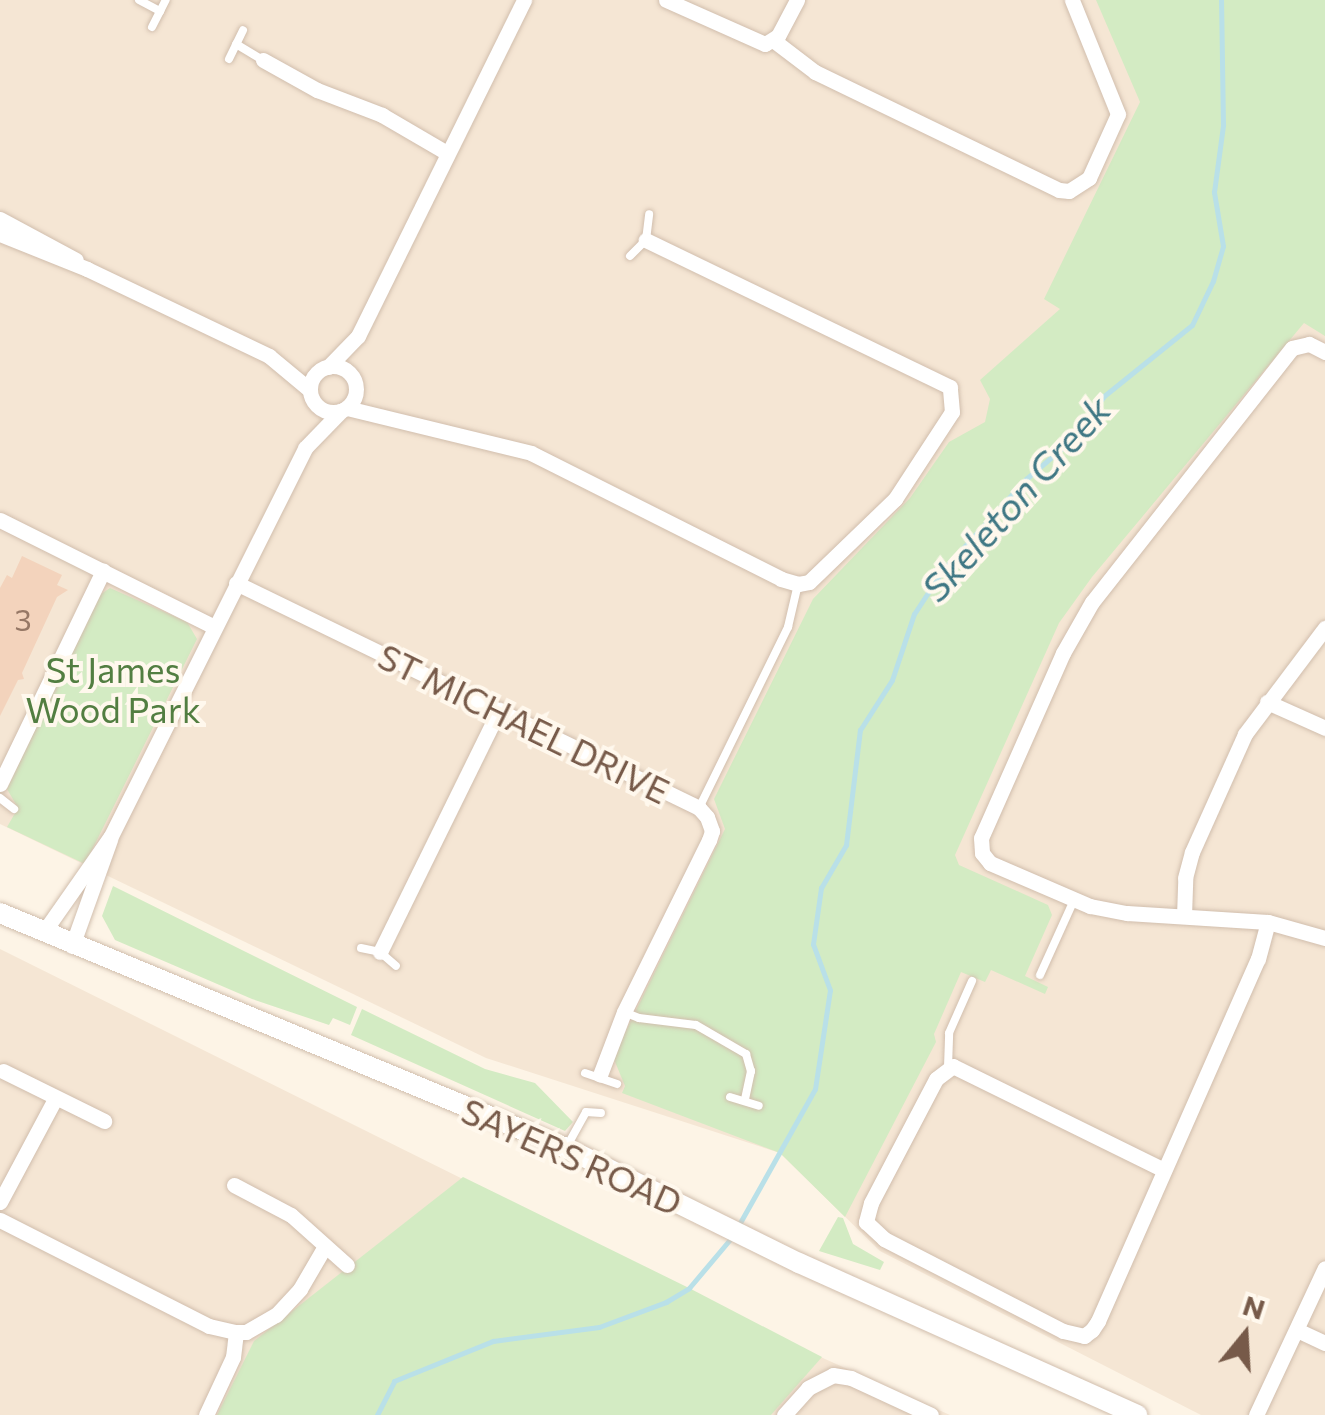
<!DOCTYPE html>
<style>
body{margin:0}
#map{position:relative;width:1325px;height:1415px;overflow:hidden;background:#fdf4e6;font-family:Commissioner,sans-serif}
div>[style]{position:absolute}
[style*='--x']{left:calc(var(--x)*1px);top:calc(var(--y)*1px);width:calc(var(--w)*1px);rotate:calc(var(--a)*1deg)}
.residential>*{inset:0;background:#f5e6d4}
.green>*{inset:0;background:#d3ebc3}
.stream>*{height:5px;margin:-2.5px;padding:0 2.5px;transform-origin:2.5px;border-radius:2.5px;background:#b9e0e8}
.building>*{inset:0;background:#f3d3bc}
.roads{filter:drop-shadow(0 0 2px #d1bead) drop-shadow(0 0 2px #d1bead)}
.service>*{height:8px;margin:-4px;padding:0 4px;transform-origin:4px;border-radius:4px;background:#fff}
.minor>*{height:15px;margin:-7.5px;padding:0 7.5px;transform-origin:7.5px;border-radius:7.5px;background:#fff}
.minor>.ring{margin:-7.5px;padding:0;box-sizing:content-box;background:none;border:15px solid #fff;border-radius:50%}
.secondary>*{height:20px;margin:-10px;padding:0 10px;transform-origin:10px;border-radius:10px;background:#fff}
span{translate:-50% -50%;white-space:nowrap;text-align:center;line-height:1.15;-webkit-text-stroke:8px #fff8ed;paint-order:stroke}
.number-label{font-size:30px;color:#967866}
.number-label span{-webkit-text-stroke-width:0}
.park-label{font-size:35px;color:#527e41}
.street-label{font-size:35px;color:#775a49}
.water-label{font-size:38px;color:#3f7784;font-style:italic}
.north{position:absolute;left:1195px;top:1285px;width:100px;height:100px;-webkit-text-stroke:8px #fff8ed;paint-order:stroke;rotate:18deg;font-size:28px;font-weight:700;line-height:40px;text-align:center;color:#775a49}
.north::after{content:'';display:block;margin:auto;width:35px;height:45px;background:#775a49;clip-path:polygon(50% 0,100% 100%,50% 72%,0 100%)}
</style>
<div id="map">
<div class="residential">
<div style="clip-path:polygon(0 0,1325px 0,1325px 1415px,1201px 1415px,880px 1251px,780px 1153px,486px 1058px,0 824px)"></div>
<div style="clip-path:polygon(0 949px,825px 1359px,950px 1415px,0 1415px)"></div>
</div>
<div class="green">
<div style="clip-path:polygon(1096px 0,1325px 0,1325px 336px,1304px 323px,1092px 577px,1059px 623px,955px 855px,959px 865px,1048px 905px,1052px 915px,1025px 976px,1048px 987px,1045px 994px,991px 970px,985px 982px,961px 972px,934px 1034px,936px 1042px,845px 1217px,780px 1153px,622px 1093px,625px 1086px,613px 1057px,725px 829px,714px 799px,813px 599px,910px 498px,949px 442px,985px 422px,990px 399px,980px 380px,1060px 309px,1044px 299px,1140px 102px)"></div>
<div style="clip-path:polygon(110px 588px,187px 622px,197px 639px,85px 864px,7px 827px,18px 808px,7px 789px,98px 596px)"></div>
<div style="clip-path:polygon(113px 886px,357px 1007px,350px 1025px,333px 1018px,329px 1025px,252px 999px,115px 940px,102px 916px)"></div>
<div style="clip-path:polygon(362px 1009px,485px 1069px,535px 1083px,573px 1122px,565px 1131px,351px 1035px)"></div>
<div style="clip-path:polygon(463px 1177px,689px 1288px,822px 1357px,771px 1415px,217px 1415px,254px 1341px)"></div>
<div style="clip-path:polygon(838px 1217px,843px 1218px,853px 1244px,884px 1262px,880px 1270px,819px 1251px)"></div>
</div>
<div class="stream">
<div style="--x:737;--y:1228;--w:159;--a:-60.7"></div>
<div style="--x:815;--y:1089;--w:100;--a:-81.4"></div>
<div style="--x:830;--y:990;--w:49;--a:-110.3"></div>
<div style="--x:813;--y:944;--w:57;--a:-81.9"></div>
<div style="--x:821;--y:888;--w:50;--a:-59.8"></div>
<div style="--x:846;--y:845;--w:116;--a:-83.1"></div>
<div style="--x:860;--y:730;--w:59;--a:-57.4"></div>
<div style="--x:892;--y:680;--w:70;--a:-71.6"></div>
<div style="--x:914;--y:614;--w:51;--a:-56.9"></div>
<div style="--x:942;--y:571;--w:125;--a:-47.6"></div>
<div style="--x:1026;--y:479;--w:55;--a:-40.6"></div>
<div style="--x:1068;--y:443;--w:59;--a:-52.5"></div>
<div style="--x:1104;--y:396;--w:113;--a:-38.9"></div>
<div style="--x:1192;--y:325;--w:49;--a:-64.5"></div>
<div style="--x:1213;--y:281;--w:36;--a:-74"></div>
<div style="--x:1223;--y:246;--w:55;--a:-99.5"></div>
<div style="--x:1214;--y:192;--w:68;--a:-82.3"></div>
<div style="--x:1223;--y:125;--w:125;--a:-90.9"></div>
<div style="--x:377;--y:1415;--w:38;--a:-63"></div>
<div style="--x:394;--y:1381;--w:107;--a:-22"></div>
<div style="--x:493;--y:1341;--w:107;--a:-7.5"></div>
<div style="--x:599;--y:1327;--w:72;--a:-20.5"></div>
<div style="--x:666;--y:1302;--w:27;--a:-31"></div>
<div style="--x:689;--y:1288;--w:67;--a:-49.9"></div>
</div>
<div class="building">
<div style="clip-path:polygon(22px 556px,62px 575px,57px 585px,68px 590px,57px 597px,22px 673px,24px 679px,18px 680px,0 716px,0 588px,7px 575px,12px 578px)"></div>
</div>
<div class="roads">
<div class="service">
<div style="--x:139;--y:0;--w:24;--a:28"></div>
<div style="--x:152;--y:27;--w:30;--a:-63"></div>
<div style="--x:236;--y:44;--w:31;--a:31"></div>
<div style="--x:229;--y:59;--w:32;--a:-64"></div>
<div style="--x:630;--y:256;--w:23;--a:-45"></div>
<div style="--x:646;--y:240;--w:26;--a:-83"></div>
<div style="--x:0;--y:798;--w:18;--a:38"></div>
<div style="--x:699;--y:808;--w:202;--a:-63.8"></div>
<div style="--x:788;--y:627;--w:44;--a:-76.9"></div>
<div style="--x:361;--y:948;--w:19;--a:12"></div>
<div style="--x:380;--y:952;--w:21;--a:41"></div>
<div style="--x:1040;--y:975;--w:82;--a:-65.6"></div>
<div style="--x:624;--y:1012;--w:16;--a:22"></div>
<div style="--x:639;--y:1018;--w:57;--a:7"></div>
<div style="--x:696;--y:1025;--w:58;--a:30.1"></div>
<div style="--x:746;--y:1054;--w:18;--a:74"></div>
<div style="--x:751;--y:1071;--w:30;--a:102"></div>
<div style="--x:948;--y:1067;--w:34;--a:-88"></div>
<div style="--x:949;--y:1033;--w:57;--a:-66.1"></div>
<div style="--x:585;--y:1073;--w:34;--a:19"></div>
<div style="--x:730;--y:1097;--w:30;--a:17"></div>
<div style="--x:566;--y:1148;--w:41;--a:-60.9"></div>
<div style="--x:586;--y:1112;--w:15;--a:4"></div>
</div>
<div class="minor">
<div style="--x:666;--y:0;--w:108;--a:24"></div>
<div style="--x:765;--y:44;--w:15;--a:-32"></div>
<div style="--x:778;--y:36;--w:41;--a:-62.2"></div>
<div style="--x:773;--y:40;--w:53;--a:37.3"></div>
<div style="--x:815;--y:72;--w:271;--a:25.8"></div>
<div style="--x:1059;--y:190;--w:10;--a:6"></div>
<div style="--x:1069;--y:191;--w:24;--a:-33"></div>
<div style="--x:1089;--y:178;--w:70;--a:-65.6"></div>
<div style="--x:1118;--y:114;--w:123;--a:-112"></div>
<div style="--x:263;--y:60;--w:62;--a:29.1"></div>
<div style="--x:317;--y:90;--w:70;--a:21"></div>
<div style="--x:382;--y:115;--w:75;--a:30.3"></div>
<div style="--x:0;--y:219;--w:86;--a:28.3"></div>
<div style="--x:0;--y:234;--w:94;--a:21.9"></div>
<div style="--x:87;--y:269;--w:202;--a:25.5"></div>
<div style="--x:269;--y:356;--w:53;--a:39.7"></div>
<div style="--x:1325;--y:352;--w:18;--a:-153"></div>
<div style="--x:1309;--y:344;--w:17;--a:167"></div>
<div style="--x:1292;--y:348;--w:323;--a:128.2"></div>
<div style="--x:1092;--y:602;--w:59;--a:119.6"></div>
<div style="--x:1063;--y:653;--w:202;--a:113.9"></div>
<div style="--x:981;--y:838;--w:15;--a:86"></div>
<div style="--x:982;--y:853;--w:13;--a:51"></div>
<div style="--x:990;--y:863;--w:109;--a:23.3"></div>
<div style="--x:1090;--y:906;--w:38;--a:11"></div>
<div style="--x:1127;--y:913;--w:141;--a:3.7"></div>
<div style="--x:1268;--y:922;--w:59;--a:15.7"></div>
<div class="ring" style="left:310px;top:366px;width:31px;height:31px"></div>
<div style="--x:328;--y:367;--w:43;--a:-45.9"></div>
<div style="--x:358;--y:336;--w:375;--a:-63.7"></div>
<div style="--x:347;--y:408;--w:189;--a:13.7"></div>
<div style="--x:531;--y:453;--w:280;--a:26.7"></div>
<div style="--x:781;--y:579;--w:18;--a:16"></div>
<div style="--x:798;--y:584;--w:11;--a:-10"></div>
<div style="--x:809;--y:582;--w:120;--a:-44"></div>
<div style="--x:895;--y:499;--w:104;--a:-56.8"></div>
<div style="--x:952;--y:412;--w:25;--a:-95"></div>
<div style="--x:950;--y:387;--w:338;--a:-154.2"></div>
<div style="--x:0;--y:520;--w:238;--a:26.5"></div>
<div style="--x:236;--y:583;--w:515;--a:25.92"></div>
<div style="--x:699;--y:808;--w:12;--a:48"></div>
<div style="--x:707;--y:817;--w:15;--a:70"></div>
<div style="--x:712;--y:831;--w:9;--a:108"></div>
<div style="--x:709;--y:840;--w:192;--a:116.3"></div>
<div style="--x:624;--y:1012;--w:67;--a:110.9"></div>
<div style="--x:1267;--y:702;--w:64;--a:24.1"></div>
<div style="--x:0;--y:784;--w:237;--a:-64.2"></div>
<div style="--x:1184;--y:916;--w:38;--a:-88"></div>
<div style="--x:1185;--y:878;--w:27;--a:-75"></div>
<div style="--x:1192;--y:852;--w:129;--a:-65.8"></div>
<div style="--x:1245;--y:734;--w:133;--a:-53"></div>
<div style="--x:43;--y:933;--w:118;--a:-55"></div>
<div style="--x:111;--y:836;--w:434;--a:-63.4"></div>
<div style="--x:305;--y:448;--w:52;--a:-45.8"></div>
<div style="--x:72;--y:946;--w:113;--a:-70.3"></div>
<div style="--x:380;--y:952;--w:270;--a:-63.8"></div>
<div style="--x:3;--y:1071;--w:113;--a:26.3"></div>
<div style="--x:1164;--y:1170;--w:235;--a:-153.8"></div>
<div style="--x:953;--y:1066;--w:21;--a:143"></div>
<div style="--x:936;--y:1079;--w:140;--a:117.7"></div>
<div style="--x:871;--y:1203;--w:20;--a:105"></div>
<div style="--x:866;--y:1222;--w:25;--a:43"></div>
<div style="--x:884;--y:1239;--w:201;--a:27.2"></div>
<div style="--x:1063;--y:1331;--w:22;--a:13"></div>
<div style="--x:1084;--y:1336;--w:10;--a:-37"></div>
<div style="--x:1092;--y:1330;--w:11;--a:-56"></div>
<div style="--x:1098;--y:1321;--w:396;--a:-66.2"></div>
<div style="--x:1258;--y:959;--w:38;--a:-75"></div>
<div style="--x:234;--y:1185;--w:64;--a:27.8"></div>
<div style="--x:291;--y:1215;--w:75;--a:41.8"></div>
<div style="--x:0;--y:1202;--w:117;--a:-61.9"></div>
<div style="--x:0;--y:1220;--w:234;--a:26.9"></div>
<div style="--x:209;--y:1326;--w:28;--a:13"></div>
<div style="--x:1297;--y:1330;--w:31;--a:25"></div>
<div style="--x:206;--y:1415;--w:64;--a:-65"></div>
<div style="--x:233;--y:1357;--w:25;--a:-83"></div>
<div style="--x:236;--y:1332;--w:10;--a:0"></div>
<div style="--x:246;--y:1332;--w:34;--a:-30"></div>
<div style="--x:276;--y:1315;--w:35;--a:-47"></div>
<div style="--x:300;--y:1289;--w:48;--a:-59.7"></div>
<div style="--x:784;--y:1415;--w:36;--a:-48"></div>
<div style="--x:808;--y:1388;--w:28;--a:-27"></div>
<div style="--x:833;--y:1375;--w:18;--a:9"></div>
<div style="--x:851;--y:1378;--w:88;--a:24.8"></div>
<div style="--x:1256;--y:1415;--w:162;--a:-64.9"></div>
</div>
<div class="secondary">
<div style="--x:0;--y:913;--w:613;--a:22.55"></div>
<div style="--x:566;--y:1148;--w:260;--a:26.3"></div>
<div style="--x:799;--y:1263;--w:371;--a:24.2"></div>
</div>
</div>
<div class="number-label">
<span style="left:23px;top:619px">3</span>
</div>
<div class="park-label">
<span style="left:113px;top:689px">St James<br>Wood Park</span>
</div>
<div class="street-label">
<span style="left:524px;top:723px;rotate:26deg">ST MICHAEL DRIVE</span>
<span style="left:572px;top:1156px;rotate:24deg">SAYERS ROAD</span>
</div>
<div class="water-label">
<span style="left:1015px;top:498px;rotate:-48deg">Skeleton Creek</span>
</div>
<div class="north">N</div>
</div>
